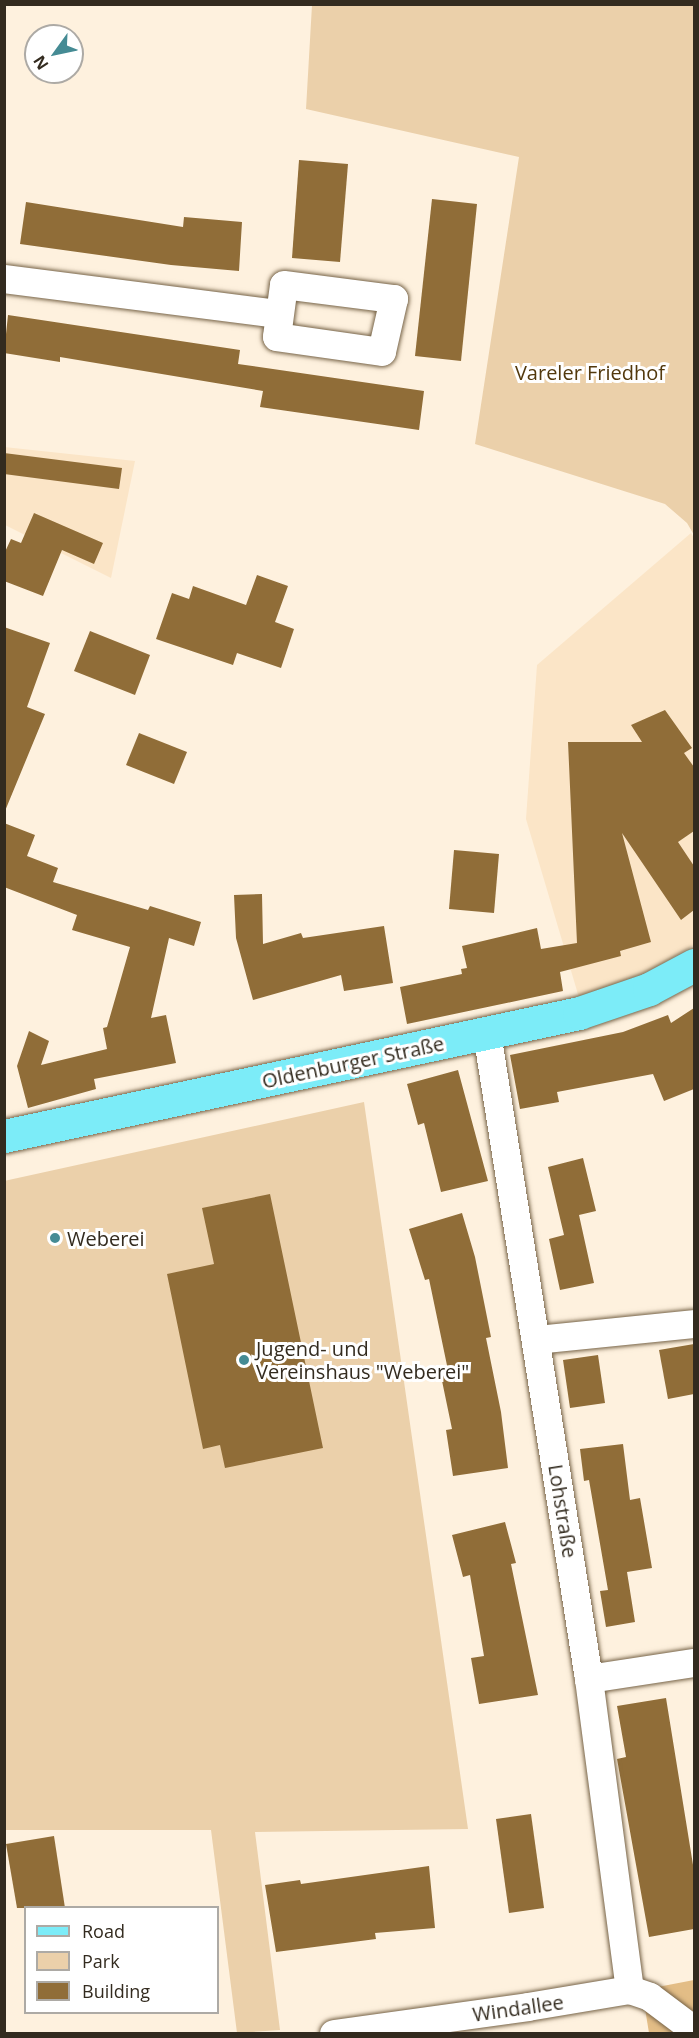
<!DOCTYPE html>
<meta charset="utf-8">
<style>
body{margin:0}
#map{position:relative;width:699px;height:2038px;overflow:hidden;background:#fef1de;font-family:"Open Sans",sans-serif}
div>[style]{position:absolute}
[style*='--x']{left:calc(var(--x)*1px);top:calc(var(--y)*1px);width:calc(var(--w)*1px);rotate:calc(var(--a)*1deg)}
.built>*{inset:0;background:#fbe5c7}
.green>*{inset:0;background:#ebd0aa}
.forest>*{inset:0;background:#e3bd86}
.building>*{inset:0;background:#906d38}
.roads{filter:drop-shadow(0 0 2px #776448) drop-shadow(0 0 2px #776448)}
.minor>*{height:28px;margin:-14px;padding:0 14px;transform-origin:14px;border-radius:14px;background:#fff}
.major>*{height:33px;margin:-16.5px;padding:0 16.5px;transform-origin:16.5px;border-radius:16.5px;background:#7cecf8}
.dots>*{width:16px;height:16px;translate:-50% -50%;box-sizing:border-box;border:3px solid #fff;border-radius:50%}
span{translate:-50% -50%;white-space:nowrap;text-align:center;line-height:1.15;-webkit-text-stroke:6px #fff;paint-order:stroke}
.park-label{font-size:20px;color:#52380c}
.street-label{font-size:20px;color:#332b1f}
.poi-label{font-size:20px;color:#332b1f}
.left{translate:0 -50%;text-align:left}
.frame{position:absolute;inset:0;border:6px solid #332b1f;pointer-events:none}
.legend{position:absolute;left:24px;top:1906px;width:195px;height:108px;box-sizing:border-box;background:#fff;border:2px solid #adaaa5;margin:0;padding:8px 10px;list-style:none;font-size:18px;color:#332b1f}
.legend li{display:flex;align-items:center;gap:12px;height:30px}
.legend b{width:30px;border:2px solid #adaaa5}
.north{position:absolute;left:24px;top:24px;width:60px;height:60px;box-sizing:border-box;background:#fff;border:2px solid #adaaa5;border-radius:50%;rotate:237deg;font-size:16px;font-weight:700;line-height:24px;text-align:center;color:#332b1f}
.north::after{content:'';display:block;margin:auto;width:21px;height:27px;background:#458b94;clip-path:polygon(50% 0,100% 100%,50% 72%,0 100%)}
</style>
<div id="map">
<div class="built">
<div style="clip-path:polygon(4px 447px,135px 461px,111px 578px,5px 525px)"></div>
<div style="clip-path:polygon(691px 533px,694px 538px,694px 945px,656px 967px,580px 1001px,526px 819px,537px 665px)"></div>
</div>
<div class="green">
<div style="clip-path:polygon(312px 5px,694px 5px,694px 535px,687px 523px,665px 504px,475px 444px,519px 157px,306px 109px)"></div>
<div style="clip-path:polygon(364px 1102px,468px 1829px,255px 1832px,280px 2030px,237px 2033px,211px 1830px,5px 1830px,4px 1181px)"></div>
</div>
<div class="forest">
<div style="clip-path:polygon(694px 1980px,694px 2033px,649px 2033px,642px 1990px)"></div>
</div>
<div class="building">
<div style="clip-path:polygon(299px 160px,348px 164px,340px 262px,292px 258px)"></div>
<div style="clip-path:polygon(432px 199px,477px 204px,461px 361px,415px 356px)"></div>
<div style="clip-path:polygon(26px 202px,183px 227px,184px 217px,242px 222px,239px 271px,171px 265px,20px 244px)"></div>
<div style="clip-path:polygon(8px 315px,240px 350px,238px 364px,424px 391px,419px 430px,260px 407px,263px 391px,60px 357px,60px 362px,4px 353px)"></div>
<div style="clip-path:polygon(4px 453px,122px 468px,119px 489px,4px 474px)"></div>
<div style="clip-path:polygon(34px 513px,103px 543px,94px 564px,62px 550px,43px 596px,4px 581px,4px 554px,11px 539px,21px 543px)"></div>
<div style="clip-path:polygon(257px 575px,288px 586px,275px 622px,294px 629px,281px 668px,237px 653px,233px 665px,156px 639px,172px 593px,189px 599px,193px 586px,246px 605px)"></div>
<div style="clip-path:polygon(4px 627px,50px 643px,27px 707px,45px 714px,5px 811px)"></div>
<div style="clip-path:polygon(90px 631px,150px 655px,135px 695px,74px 671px)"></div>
<div style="clip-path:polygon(665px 710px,692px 748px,684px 753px,694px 767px,694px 831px,678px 842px,694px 866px,694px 910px,681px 920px,622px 833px,651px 942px,620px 951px,621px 956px,560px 972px,563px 991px,407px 1024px,400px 987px,462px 974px,461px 969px,467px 968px,462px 946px,537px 928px,541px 949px,577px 943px,568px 742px,642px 742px,631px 725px)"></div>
<div style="clip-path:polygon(139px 733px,187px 752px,174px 784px,126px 765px)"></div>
<div style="clip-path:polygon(4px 823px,35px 835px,27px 856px,58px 868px,53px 882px,148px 910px,150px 906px,201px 922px,194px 946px,169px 938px,151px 1018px,166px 1015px,176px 1063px,94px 1079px,96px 1089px,28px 1108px,17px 1066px,29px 1031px,49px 1041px,41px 1065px,107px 1049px,103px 1028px,107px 1027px,130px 947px,72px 930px,77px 915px,4px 887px)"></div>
<div style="clip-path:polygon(454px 850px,499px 854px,494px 913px,449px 909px)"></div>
<div style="clip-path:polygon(262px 894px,263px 944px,301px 933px,303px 938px,384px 926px,393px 983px,344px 991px,341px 975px,253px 1000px,236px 938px,234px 895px)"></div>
<div style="clip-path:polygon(694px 1008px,694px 1089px,664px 1101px,653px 1074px,557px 1092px,559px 1102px,520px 1109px,510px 1055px,623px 1032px,668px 1015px,671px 1023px)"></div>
<div style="clip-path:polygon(458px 1070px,488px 1181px,441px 1192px,424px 1123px,418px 1125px,407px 1084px)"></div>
<div style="clip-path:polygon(583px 1158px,596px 1211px,579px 1215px,594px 1283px,560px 1290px,549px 1239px,564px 1235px,548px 1167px)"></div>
<div style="clip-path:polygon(270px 1194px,323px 1448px,225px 1468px,220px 1445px,203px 1449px,167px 1274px,214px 1264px,202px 1208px)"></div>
<div style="clip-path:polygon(462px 1213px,475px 1257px,491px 1337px,486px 1338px,501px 1412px,508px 1468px,453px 1476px,446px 1430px,452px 1429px,441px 1376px,449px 1375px,429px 1279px,425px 1280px,409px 1229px)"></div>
<div style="clip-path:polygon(694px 1344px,694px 1394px,668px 1399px,659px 1350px)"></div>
<div style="clip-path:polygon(598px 1355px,605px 1403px,570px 1408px,563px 1360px)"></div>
<div style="clip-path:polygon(623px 1444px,630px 1500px,640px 1498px,652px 1568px,627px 1572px,635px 1622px,606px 1627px,600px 1591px,608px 1590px,589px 1480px,584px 1481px,580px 1449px)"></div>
<div style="clip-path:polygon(505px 1522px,516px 1563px,511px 1564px,538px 1695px,479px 1704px,471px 1658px,484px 1656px,470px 1575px,463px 1577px,452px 1535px)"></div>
<div style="clip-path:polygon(666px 1698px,694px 1871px,694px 1929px,649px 1937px,617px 1759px,626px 1757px,617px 1706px)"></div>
<div style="clip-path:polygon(531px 1814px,544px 1908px,509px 1913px,496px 1819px)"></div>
<div style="clip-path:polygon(54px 1836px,65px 1908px,17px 1908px,6px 1844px)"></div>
<div style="clip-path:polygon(429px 1866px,435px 1928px,375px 1933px,376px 1939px,276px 1952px,265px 1885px,300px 1880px,301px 1884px)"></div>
</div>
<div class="roads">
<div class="minor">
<div style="--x:4;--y:279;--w:277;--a:7.3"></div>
<div style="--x:284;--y:285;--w:111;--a:7.3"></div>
<div style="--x:394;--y:299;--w:54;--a:102.8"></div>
<div style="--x:382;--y:352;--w:106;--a:-171.9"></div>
<div style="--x:277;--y:337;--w:52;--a:-82.3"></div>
<div style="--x:487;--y:1033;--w:654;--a:81.03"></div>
<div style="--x:589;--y:1679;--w:314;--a:82.5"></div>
<div style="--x:537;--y:1340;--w:158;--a:-5.8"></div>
<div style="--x:589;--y:1679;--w:106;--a:-8.7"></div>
<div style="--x:630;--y:1990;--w:21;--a:19"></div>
<div style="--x:650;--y:1997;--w:55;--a:36.9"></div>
<div style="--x:334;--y:2034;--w:196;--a:-7.9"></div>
<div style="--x:528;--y:2007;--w:103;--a:-9.5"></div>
</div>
<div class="major">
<div style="--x:4;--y:1136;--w:588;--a:-12.07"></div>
<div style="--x:579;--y:1013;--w:74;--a:-18.9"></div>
<div style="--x:649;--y:989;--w:51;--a:-28.1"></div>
</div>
</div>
<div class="dots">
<div style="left:55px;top:1238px;background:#458b94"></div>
<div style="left:244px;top:1360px;background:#458b94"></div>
</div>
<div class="park-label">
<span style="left:590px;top:372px">Vareler Friedhof</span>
</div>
<div class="street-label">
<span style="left:353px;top:1062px;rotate:-12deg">Oldenburger Straße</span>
<span style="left:563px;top:1511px;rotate:81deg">Lohstraße</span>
<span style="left:518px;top:2008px;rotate:-8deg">Windallee</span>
</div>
<div class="poi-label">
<span class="left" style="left:67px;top:1238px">Weberei</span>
<span class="left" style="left:256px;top:1360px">Jugend- und<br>Vereinshaus "Weberei"</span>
</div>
<div class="frame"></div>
<ul class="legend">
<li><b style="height:8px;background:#7cecf8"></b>Road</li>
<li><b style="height:16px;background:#ebd0aa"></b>Park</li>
<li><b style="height:16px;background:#906d38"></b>Building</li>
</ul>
<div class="north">N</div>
</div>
